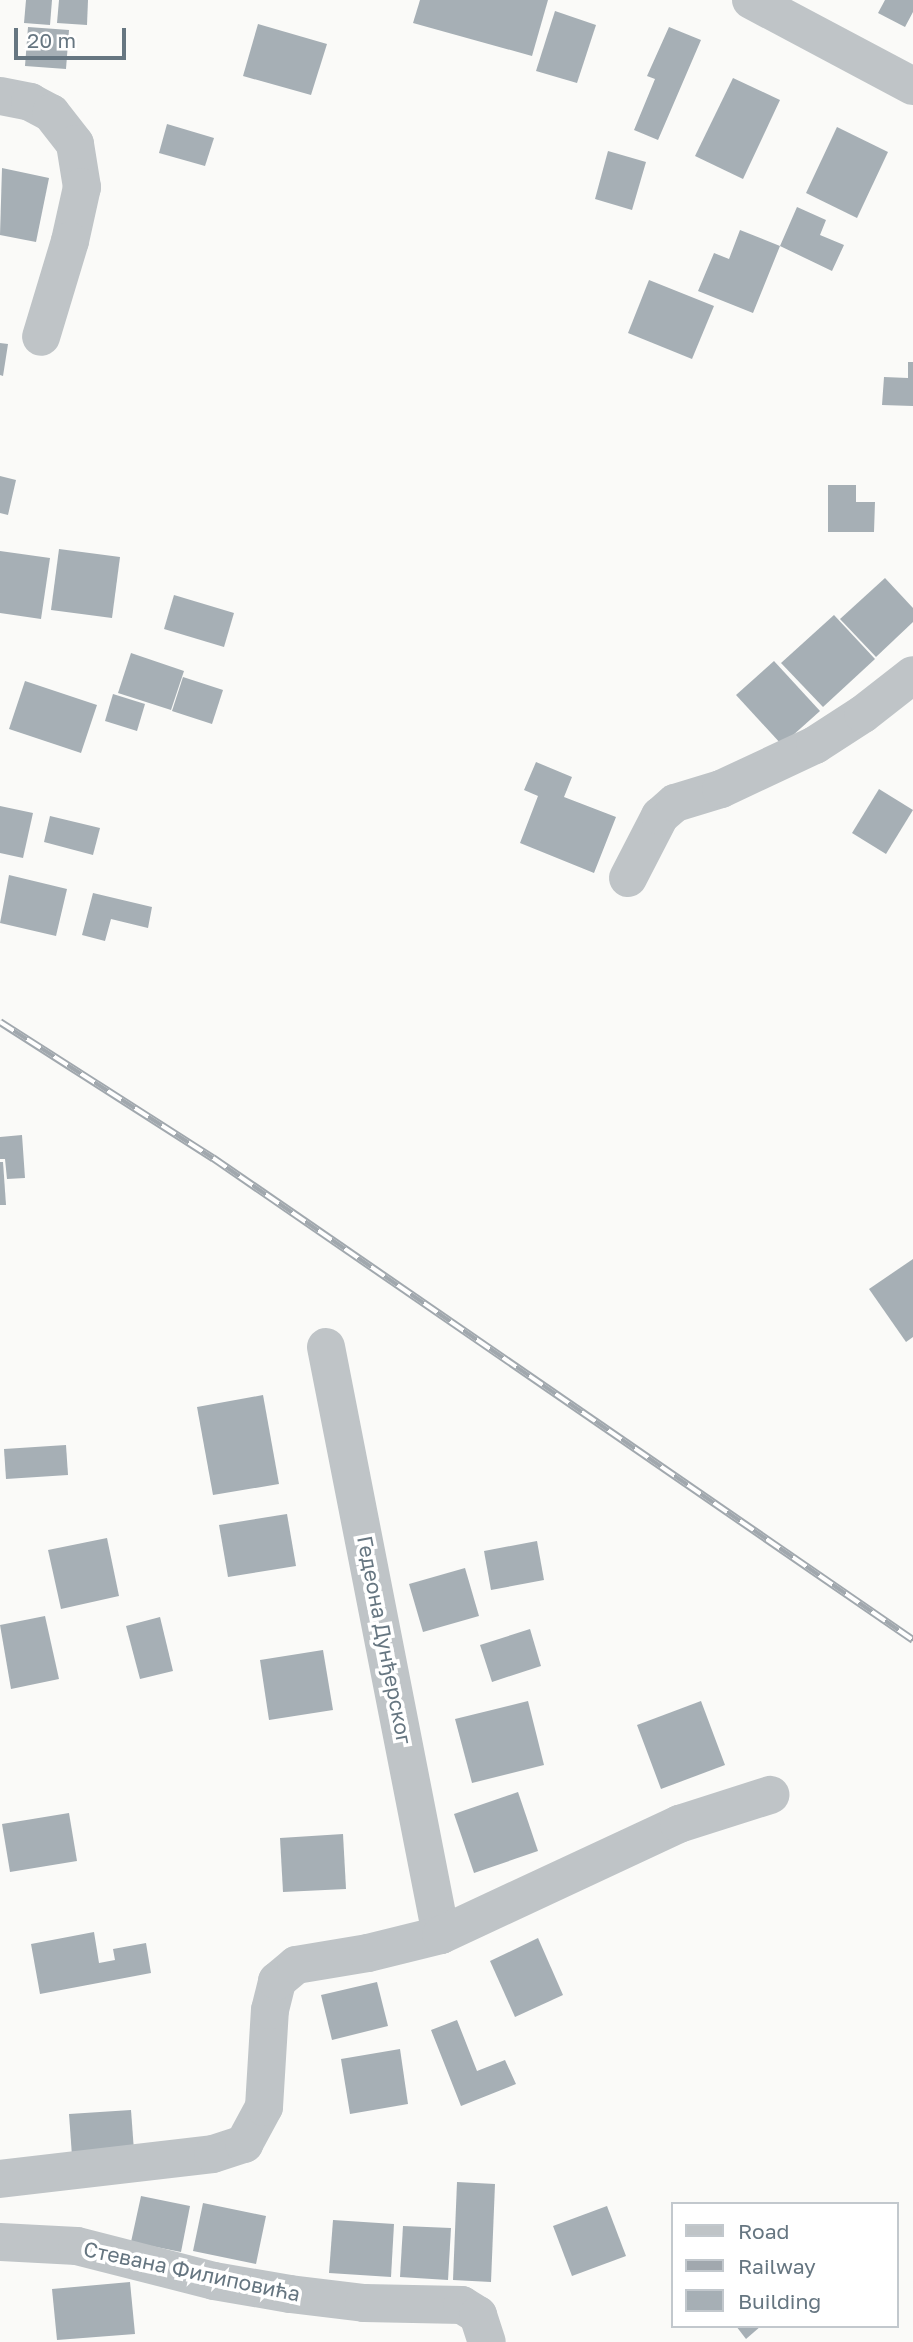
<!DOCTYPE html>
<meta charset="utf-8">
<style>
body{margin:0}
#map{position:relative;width:913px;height:2342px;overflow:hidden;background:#fafaf8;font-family:"Golos Text",sans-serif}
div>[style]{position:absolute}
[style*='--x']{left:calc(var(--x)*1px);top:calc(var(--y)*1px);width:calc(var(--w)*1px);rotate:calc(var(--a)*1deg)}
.building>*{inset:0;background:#a6afb5}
.minor>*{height:38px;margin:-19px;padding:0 19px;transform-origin:19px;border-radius:19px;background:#bfc4c7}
.rail>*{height:8px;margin-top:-4px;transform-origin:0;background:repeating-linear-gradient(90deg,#fff 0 16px,#a1a8ae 0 32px);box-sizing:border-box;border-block:2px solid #a1a8ae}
span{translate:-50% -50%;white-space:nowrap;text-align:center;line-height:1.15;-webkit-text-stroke:7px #fff;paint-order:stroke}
.street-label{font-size:21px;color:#667681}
.legend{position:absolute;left:671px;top:2202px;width:228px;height:126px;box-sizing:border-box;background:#fff;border:2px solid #c2c8cd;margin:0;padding:9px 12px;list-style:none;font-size:21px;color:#667681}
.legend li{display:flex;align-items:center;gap:14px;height:35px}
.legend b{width:35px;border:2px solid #c2c8cd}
.scale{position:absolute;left:14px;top:28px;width:112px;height:32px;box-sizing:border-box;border:4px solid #667681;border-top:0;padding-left:9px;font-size:21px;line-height:24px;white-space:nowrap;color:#667681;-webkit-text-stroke:5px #fff;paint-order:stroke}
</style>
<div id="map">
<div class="building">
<div style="clip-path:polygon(26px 0,52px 0,50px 25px,24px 23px)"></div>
<div style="clip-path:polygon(59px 0,88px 0,87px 25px,57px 23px)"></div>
<div style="clip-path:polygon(420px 0,548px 0,532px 56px,413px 23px)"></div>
<div style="clip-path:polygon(885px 0,913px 0,913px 12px,905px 27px,878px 13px)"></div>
<div style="clip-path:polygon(555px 11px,596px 25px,577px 83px,536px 71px)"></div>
<div style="clip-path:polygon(258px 24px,327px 44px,311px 95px,243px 76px)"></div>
<div style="clip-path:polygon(28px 27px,69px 30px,66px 69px,25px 66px)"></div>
<div style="clip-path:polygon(669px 27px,701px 40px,658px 140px,634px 130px,655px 79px,647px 76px)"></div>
<div style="clip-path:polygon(733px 78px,780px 100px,743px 179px,695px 156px)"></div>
<div style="clip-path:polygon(167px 124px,214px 138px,205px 166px,159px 153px)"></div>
<div style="clip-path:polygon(837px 127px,888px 152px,857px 218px,806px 193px)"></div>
<div style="clip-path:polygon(608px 151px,646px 162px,632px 210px,595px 199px)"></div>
<div style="clip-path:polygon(2px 168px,49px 178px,36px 242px,0 235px)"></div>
<div style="clip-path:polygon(797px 207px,826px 220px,820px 235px,844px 245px,832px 271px,780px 246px)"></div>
<div style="clip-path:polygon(740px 230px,780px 246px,753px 313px,698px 291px,714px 253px,729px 259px)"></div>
<div style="clip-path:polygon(649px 280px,714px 306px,692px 359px,628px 333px)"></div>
<div style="clip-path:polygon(0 343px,8px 344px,3px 376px,0 375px)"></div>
<div style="clip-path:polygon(908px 362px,913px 362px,913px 406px,882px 405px,884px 377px,908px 378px)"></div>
<div style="clip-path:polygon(0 476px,16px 480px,8px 515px,0 513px)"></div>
<div style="clip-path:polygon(828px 485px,856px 485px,856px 502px,875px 502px,874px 532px,828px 532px)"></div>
<div style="clip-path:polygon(59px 549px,120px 557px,112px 618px,51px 610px)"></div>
<div style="clip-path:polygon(0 551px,50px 558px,41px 619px,0 613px)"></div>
<div style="clip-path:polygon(885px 578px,913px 608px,913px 622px,876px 657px,840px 619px)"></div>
<div style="clip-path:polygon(174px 595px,234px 613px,224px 647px,164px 629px)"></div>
<div style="clip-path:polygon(834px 615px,875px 659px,823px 707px,781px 663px)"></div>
<div style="clip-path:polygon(131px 653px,184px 671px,171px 710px,118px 693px)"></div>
<div style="clip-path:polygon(774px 661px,820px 711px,782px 745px,736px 695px)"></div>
<div style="clip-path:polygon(183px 677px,223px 690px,212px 724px,172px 711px)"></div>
<div style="clip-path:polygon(25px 681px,97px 705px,81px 753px,9px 729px)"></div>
<div style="clip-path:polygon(113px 694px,145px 704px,137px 731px,105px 721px)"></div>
<div style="clip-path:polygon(536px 762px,572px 777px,564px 797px,616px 817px,594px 873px,520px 843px,538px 796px,524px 790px)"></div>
<div style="clip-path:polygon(879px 789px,913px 810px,886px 854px,852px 833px)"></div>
<div style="clip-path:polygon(0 806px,33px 813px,23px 858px,0 853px)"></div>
<div style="clip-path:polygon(50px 816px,100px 828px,93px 855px,44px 842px)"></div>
<div style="clip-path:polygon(9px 875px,67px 889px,56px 936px,0 923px)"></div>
<div style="clip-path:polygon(93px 893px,152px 907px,148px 928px,111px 919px,105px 941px,82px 935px)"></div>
<div style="clip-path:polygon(22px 1135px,25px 1178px,7px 1179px,5px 1159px,0 1159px,0 1137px)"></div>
<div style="clip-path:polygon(0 1162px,3px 1162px,6px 1205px,0 1205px)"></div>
<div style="clip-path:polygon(913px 1259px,913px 1337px,906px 1342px,869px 1289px)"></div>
<div style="clip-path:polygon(263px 1395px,279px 1484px,213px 1495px,197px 1407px)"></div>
<div style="clip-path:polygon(66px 1445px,68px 1475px,6px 1479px,4px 1449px)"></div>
<div style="clip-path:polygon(287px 1514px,296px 1566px,228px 1577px,219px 1525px)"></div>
<div style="clip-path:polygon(107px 1538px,119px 1596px,61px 1609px,48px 1550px)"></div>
<div style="clip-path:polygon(537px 1541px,544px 1580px,491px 1590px,484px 1551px)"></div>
<div style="clip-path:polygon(465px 1568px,479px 1616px,423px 1632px,409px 1584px)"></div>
<div style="clip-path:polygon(45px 1616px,59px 1679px,11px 1689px,0 1625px)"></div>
<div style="clip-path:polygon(160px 1617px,173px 1671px,140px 1679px,126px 1626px)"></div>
<div style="clip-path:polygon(530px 1629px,541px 1666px,492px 1682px,480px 1645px)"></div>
<div style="clip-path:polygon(323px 1650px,333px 1710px,269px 1720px,260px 1660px)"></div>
<div style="clip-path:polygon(528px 1701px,544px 1765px,472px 1783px,455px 1719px)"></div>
<div style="clip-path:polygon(701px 1701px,725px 1765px,661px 1789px,637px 1725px)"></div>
<div style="clip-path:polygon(518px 1792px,538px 1851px,474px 1873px,454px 1814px)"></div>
<div style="clip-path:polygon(69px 1813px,77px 1861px,10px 1872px,2px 1824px)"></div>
<div style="clip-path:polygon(343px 1834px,346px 1889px,283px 1892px,280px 1838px)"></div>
<div style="clip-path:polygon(94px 1932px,99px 1963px,115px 1960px,113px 1949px,146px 1943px,151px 1973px,40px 1994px,31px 1944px)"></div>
<div style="clip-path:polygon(538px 1938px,563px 1995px,515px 2017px,490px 1961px)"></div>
<div style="clip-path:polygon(377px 1982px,388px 2026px,332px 2040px,321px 1995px)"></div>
<div style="clip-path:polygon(457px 2020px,477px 2071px,505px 2060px,516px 2084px,461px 2106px,431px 2030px)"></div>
<div style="clip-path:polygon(400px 2049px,408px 2104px,350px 2114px,341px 2059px)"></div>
<div style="clip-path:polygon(131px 2110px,134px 2151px,72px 2156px,69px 2114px)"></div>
<div style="clip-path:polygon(457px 2182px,495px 2184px,491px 2282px,453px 2280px)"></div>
<div style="clip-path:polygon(141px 2196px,190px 2206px,181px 2252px,131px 2242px)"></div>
<div style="clip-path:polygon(203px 2203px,266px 2216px,256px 2264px,193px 2251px)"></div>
<div style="clip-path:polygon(607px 2206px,626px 2256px,572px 2276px,553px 2226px)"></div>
<div style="clip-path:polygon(333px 2220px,394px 2224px,391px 2277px,329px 2273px)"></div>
<div style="clip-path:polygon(403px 2226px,451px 2228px,448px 2280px,400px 2277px)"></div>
<div style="clip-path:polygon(130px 2282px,135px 2334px,57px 2340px,52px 2289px)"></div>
<div style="clip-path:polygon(736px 2326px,761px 2326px,746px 2339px)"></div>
</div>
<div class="minor">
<div style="--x:751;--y:0;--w:183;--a:28"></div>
<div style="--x:0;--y:96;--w:31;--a:11"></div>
<div style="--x:30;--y:102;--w:24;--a:28"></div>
<div style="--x:51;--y:113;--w:39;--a:52"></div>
<div style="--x:75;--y:144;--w:44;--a:80.8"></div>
<div style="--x:82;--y:187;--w:55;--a:102.5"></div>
<div style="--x:70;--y:241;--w:100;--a:106.8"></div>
<div style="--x:628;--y:878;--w:70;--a:-62.7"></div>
<div style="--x:660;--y:816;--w:20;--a:-41"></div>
<div style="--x:675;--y:803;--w:48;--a:-16.9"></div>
<div style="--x:721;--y:789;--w:104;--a:-25.1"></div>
<div style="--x:815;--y:745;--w:57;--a:-32.9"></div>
<div style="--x:863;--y:714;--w:63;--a:-38"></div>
<div style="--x:326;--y:1347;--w:599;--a:78.93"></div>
<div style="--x:0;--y:2179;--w:214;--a:-6.7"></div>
<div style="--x:213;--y:2154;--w:33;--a:-18"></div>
<div style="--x:244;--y:2144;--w:42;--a:-61.6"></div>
<div style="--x:264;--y:2107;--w:97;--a:-86.5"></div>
<div style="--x:270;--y:2010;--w:30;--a:-76"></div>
<div style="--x:277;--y:1981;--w:25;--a:-40"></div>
<div style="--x:296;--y:1965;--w:73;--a:-9.5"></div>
<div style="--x:368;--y:1953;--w:75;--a:-13.9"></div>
<div style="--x:441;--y:1935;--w:263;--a:-25"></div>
<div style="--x:679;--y:1824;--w:96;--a:-17.7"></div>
<div style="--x:0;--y:2242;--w:77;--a:3"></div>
<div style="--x:77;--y:2246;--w:141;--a:14.3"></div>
<div style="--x:214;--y:2281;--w:77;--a:9.7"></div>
<div style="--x:290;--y:2294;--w:75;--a:6.9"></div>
<div style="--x:364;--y:2303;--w:98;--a:1.2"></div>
<div style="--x:462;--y:2305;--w:19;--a:32"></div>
<div style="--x:478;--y:2315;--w:28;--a:72"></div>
</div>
<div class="rail">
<div style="--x:0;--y:1022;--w:253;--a:32.6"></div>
<div style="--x:213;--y:1158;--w:850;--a:34.55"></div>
</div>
<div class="street-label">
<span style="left:385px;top:1640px;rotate:79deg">Гедеона Дунђерског</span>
<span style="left:192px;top:2271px;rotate:12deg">Стевана Филиповића</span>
</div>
<ul class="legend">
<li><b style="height:9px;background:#bfc4c7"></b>Road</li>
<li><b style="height:9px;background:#a1a8ae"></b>Railway</li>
<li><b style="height:19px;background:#a6afb5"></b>Building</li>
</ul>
<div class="scale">20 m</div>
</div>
